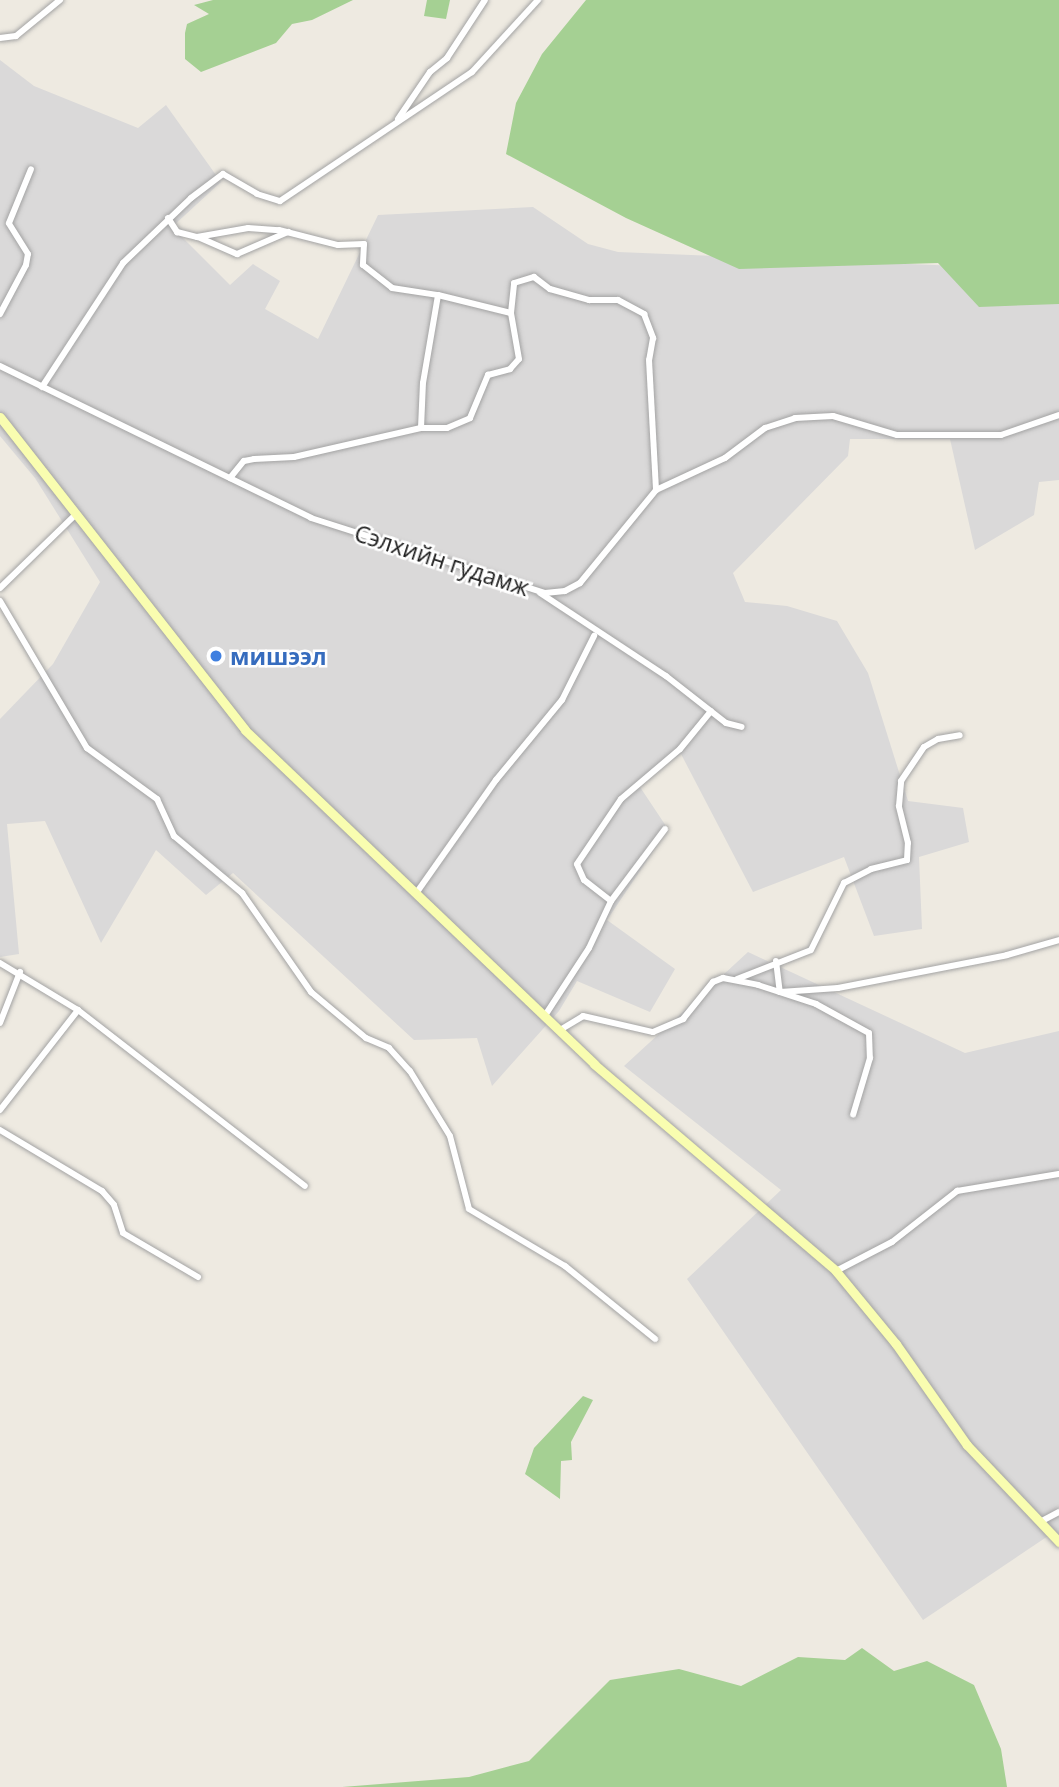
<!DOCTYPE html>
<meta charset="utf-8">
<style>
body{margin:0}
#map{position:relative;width:1059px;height:1787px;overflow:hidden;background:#eeeae1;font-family:"Open Sans",sans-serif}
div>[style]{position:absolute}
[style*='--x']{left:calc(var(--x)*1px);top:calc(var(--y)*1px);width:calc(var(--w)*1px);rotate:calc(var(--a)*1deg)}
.residential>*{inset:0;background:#dad9d9}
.forest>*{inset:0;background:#a5d093}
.roads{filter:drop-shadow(0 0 2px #a3a3a3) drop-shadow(0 0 2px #a3a3a3)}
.street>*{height:6px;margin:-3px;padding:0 3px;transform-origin:3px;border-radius:3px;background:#fff}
.secondary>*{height:9px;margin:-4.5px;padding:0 4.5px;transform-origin:4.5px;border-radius:4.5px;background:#f9fdb0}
.dots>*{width:19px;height:19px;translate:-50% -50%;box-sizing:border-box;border:4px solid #fff;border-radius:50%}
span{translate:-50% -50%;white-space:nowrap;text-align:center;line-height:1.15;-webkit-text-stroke:5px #fff;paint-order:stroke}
.street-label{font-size:23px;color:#1c1c1c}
.shop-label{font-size:23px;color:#366cbe;font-weight:700}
.left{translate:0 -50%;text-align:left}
</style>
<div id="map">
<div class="residential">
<div style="clip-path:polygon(0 60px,34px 86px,138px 128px,166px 105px,221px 182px,172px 227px,230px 285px,253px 264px,280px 281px,265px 309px,318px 339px,378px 215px,533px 207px,588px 244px,618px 252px,959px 266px,1059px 287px,1059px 480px,1039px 482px,1034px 515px,975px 550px,950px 439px,850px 439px,848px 456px,733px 573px,745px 602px,787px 606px,837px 621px,868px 673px,908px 801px,963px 808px,969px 842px,919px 857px,922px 929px,874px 936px,844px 857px,753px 892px,681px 754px,638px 784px,668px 829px,607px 920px,675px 969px,650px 1012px,577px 981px,559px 1011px,492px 1086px,477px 1038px,414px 1040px,233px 873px,206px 895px,156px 850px,101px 943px,45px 821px,7px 824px,19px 954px,0 957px,0 719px,53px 664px,100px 582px,35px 478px,0 436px)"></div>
<div style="clip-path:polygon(748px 952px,965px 1053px,1059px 1031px,1059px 1537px,1054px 1532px,923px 1620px,687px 1279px,781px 1190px,624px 1066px)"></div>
</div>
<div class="forest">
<div style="clip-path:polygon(213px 0,353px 0,312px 20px,292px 24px,276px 43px,201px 72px,185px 59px,185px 33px,187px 24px,209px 14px,194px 5px)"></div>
<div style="clip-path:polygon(427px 0,450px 0,446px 19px,424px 16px)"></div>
<div style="clip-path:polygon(586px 0,1059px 0,1059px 304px,979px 307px,938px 263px,739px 269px,626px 218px,506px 154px,516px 103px,542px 54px)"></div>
<div style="clip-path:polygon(583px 1396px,593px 1400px,571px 1442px,572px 1460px,561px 1461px,560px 1499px,525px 1474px,534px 1448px)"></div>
<div style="clip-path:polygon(862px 1648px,894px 1671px,927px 1661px,974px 1685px,1001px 1749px,1007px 1787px,342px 1787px,469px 1777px,529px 1761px,610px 1680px,679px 1669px,741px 1686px,798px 1657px,845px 1660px)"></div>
</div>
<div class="roads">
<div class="street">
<div style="--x:0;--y:38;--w:16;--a:-7"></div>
<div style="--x:16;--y:36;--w:57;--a:-39.3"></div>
<div style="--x:398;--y:119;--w:57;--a:-55.8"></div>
<div style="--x:430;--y:72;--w:22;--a:-39"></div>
<div style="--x:447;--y:58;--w:69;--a:-56.8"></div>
<div style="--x:168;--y:218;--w:17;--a:57"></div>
<div style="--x:177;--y:232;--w:21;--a:14"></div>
<div style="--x:197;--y:237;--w:52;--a:-10"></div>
<div style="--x:248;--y:228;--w:31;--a:4"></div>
<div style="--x:279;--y:230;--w:61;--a:14.3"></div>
<div style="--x:338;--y:245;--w:26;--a:-2"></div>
<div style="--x:364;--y:244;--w:21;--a:93"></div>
<div style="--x:363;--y:265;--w:37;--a:38"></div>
<div style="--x:392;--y:288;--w:47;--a:8.7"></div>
<div style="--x:198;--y:237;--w:43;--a:23.6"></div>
<div style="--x:237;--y:254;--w:56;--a:-23.3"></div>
<div style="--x:0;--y:314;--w:55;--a:-62"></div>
<div style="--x:26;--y:265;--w:11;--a:-80"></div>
<div style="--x:28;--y:254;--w:36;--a:-122"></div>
<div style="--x:9;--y:223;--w:58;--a:-67.8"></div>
<div style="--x:0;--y:366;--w:346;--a:26"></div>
<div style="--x:311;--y:518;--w:246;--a:17.8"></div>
<div style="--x:545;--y:593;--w:20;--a:-6"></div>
<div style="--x:565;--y:591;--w:17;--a:-28"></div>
<div style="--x:580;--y:583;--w:120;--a:-50.7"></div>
<div style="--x:656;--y:490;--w:76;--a:-24.9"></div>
<div style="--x:725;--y:458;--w:50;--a:-36.9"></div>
<div style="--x:765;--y:428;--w:32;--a:-18"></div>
<div style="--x:795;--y:418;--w:38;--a:-3"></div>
<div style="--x:833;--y:416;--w:67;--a:16.5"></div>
<div style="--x:897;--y:435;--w:104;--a:0"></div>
<div style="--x:1001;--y:435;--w:61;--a:-19"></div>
<div style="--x:42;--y:387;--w:148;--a:-56.8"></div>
<div style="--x:123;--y:263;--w:94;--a:-43.7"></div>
<div style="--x:191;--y:198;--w:40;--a:-37"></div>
<div style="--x:223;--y:174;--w:39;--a:30"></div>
<div style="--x:257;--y:194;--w:24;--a:17"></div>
<div style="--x:280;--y:201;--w:231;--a:-33.9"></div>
<div style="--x:472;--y:72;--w:98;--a:-47.5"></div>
<div style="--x:421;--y:428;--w:45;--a:-87.5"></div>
<div style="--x:423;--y:383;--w:89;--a:-80.3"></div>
<div style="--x:438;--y:295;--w:75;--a:13.9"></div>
<div style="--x:230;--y:478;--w:22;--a:-51"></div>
<div style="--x:244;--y:461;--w:10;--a:-11"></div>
<div style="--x:254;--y:459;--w:40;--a:-2.9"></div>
<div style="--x:294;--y:457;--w:130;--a:-12.9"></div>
<div style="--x:421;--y:428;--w:26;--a:0"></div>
<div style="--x:447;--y:428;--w:25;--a:-23"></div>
<div style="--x:470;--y:418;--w:47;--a:-67.3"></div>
<div style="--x:488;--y:375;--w:23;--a:-15"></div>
<div style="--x:510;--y:369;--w:13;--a:-48"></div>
<div style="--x:519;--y:359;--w:47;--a:-99.9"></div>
<div style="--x:511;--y:313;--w:30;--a:-84"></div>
<div style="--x:514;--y:283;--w:21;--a:-17"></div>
<div style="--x:534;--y:277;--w:20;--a:37"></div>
<div style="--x:550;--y:289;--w:41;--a:15.8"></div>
<div style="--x:589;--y:300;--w:29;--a:0"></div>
<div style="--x:618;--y:300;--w:30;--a:28"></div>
<div style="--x:644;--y:314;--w:26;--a:69"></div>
<div style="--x:653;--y:338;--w:22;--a:100"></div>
<div style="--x:649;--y:360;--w:130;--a:86.9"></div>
<div style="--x:0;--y:588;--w:106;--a:-44.2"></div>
<div style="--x:540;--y:593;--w:151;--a:33.4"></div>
<div style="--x:666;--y:676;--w:76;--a:38.1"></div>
<div style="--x:726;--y:723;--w:16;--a:14"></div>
<div style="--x:0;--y:601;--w:171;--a:59.4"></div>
<div style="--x:87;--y:748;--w:87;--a:36.1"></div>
<div style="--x:157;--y:799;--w:41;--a:65.3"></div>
<div style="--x:174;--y:836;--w:89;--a:40"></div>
<div style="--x:242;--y:893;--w:121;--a:55.1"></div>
<div style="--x:311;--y:992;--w:72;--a:39.9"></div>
<div style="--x:366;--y:1038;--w:25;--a:23"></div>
<div style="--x:389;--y:1048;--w:31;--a:48"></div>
<div style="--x:410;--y:1071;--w:76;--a:58.4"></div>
<div style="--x:450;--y:1136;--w:75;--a:75.4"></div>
<div style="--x:469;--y:1209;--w:112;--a:30.7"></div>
<div style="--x:565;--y:1266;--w:116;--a:39"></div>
<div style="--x:417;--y:892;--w:137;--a:-54.8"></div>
<div style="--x:496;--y:780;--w:104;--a:-50.5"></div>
<div style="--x:562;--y:700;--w:72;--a:-63.4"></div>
<div style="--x:611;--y:901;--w:34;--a:-142"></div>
<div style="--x:584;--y:880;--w:17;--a:-114"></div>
<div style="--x:577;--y:864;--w:78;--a:-55.9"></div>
<div style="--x:621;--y:799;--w:77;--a:-40.3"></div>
<div style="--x:680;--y:749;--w:49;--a:-50.8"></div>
<div style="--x:776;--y:961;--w:31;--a:83"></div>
<div style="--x:780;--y:992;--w:58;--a:-3.9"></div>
<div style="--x:838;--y:988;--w:172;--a:-11"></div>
<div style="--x:1007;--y:955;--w:54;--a:-16.1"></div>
<div style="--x:0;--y:963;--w:91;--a:31.1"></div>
<div style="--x:78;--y:1010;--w:287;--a:37.8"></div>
<div style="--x:737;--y:979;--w:79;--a:-21.4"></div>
<div style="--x:811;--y:950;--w:75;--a:-63.8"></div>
<div style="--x:844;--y:883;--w:30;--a:-27"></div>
<div style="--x:871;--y:869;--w:37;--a:-14"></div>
<div style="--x:907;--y:860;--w:17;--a:-87"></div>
<div style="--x:908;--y:843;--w:38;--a:-104"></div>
<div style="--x:899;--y:806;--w:25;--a:-85"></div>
<div style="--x:901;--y:781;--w:41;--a:-55.9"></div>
<div style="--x:924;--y:747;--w:16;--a:-30"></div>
<div style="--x:938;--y:739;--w:22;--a:-10"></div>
<div style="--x:544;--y:1017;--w:82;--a:-56.9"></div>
<div style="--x:589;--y:948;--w:52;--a:-64.9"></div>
<div style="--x:611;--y:901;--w:90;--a:-53.1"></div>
<div style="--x:0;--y:1023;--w:55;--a:-68.6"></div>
<div style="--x:560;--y:1030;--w:27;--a:-31"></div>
<div style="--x:583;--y:1016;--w:72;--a:12.9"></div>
<div style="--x:653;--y:1032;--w:33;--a:-23"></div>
<div style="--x:683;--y:1019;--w:48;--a:-51"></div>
<div style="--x:713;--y:982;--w:11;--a:-22"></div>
<div style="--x:723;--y:978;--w:36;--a:11"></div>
<div style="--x:758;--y:985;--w:61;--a:18.1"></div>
<div style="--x:816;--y:1004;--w:60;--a:28.7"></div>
<div style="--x:869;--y:1033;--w:25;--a:88"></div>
<div style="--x:870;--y:1058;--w:59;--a:106.6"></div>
<div style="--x:0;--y:1110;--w:127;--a:-52"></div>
<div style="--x:0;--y:1130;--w:119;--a:30.9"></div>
<div style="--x:102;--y:1191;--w:18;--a:49"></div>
<div style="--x:114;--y:1205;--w:29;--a:72"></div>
<div style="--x:123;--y:1233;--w:87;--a:30.4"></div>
<div style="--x:836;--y:1271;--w:63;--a:-27.4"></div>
<div style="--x:892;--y:1242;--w:83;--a:-38.1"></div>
<div style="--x:957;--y:1191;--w:103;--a:-9.5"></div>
<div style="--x:1040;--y:1522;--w:21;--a:-28"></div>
</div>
<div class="secondary">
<div style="--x:0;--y:417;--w:397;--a:51.9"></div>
<div style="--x:245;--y:730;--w:483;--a:43.7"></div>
<div style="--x:594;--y:1064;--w:318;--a:40.5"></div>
<div style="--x:836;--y:1271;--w:94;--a:50.6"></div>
<div style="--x:896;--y:1344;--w:123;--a:54.9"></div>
<div style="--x:967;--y:1445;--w:134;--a:46.5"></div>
</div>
</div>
<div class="dots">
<div style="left:216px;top:656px;background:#3f7fe0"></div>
</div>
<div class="street-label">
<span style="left:442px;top:560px;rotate:18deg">Сэлхийн гудамж</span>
</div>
<div class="shop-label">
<span class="left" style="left:230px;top:656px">мишээл</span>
</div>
</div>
